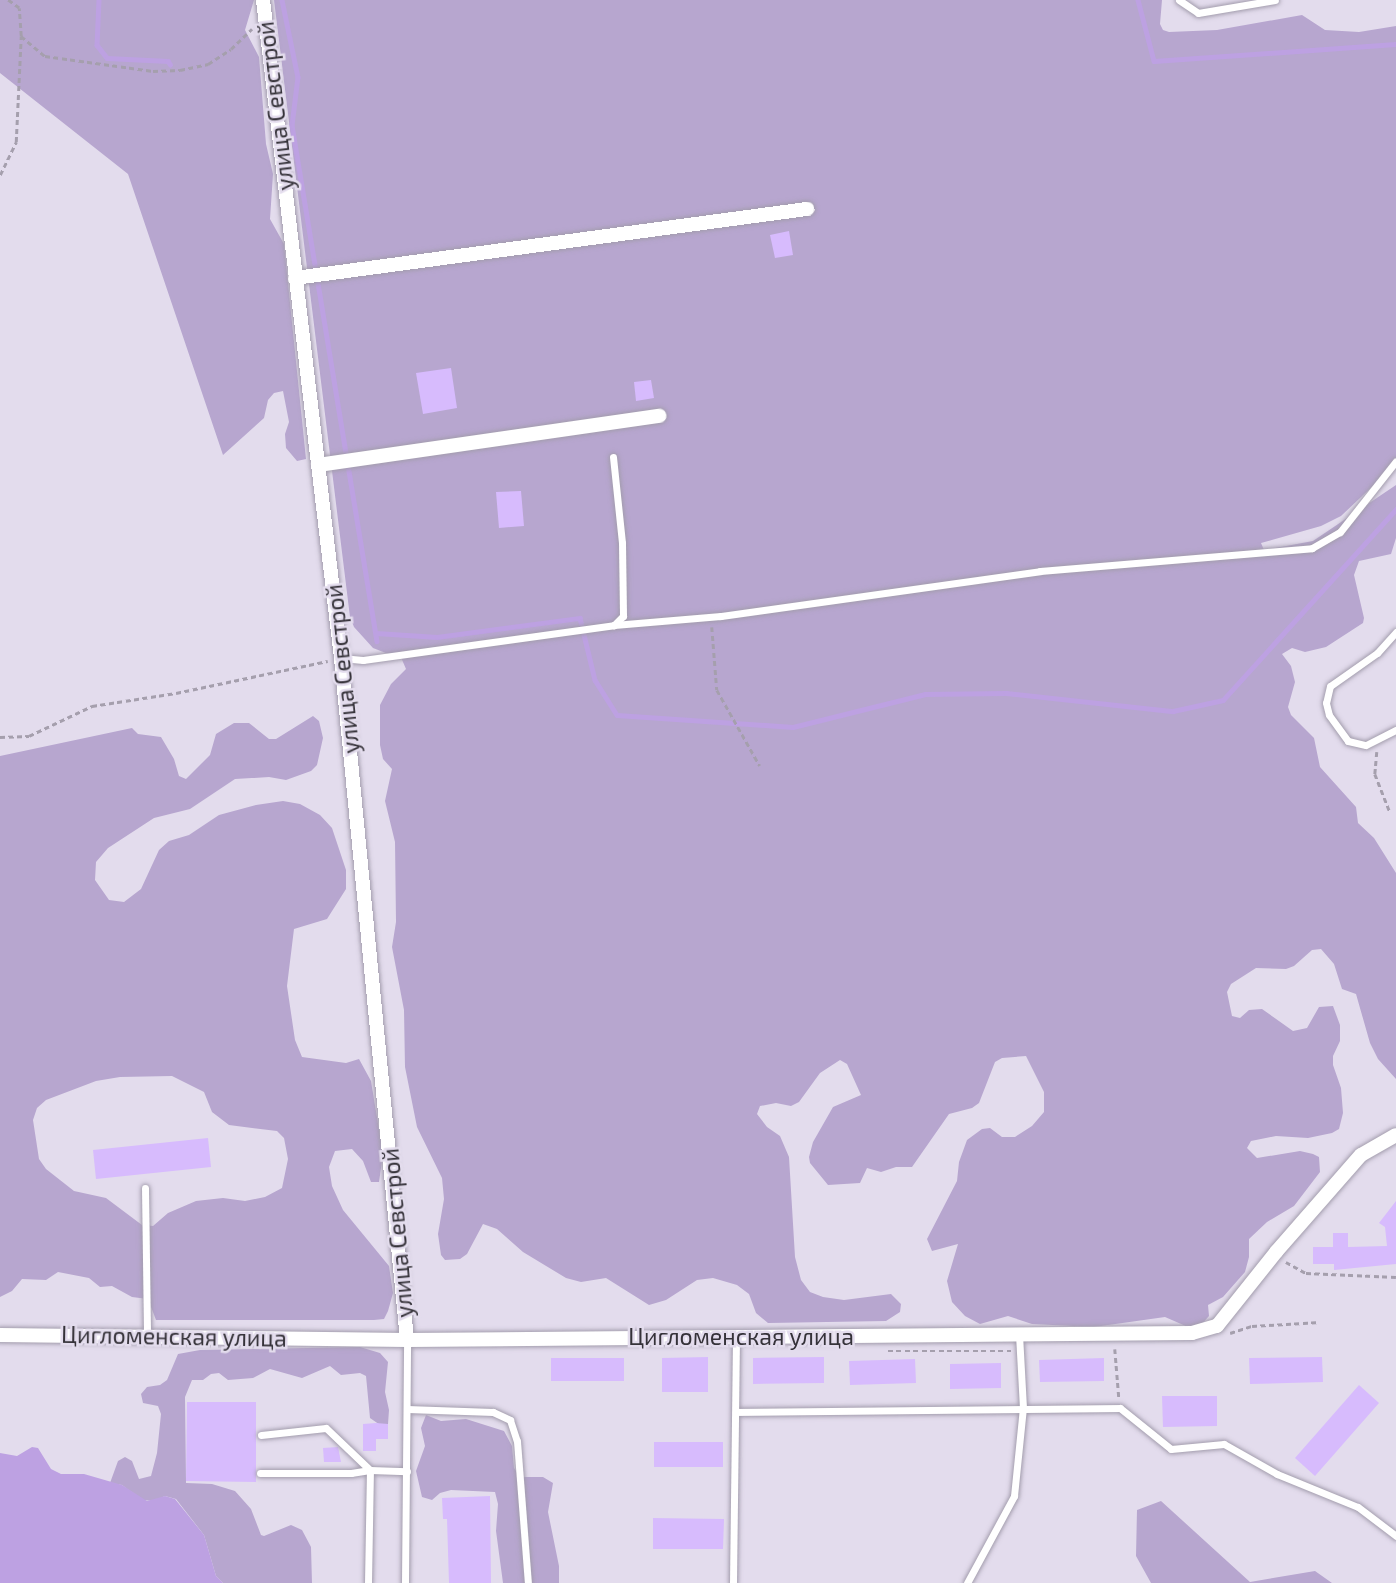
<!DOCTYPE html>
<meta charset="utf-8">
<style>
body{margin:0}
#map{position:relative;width:1396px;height:1583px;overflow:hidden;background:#e3dced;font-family:"Exo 2",sans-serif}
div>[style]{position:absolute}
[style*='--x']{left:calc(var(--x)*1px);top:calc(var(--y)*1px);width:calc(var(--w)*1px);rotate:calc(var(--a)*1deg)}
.green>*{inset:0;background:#b7a6cf}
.water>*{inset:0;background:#bda1e2}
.stream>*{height:4.5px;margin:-2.25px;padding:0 2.25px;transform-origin:2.25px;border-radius:2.25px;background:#bda1e2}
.building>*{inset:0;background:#d7bbfd}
.path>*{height:2.5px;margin-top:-1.25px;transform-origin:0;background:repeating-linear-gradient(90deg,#a59fad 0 5px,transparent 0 8.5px)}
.roads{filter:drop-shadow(0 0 2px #a39dad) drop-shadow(0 0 2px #a39dad)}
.service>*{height:7px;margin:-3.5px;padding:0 3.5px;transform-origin:3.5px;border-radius:3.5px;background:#fff}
.minor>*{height:14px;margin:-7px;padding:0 7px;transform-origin:7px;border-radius:7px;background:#fff}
span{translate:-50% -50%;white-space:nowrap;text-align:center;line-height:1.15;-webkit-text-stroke:5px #e3dced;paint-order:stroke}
.street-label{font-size:23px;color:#353239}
</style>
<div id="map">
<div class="green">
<div style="clip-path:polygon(0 0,254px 0,245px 30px,259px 57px,266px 144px,273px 174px,270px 219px,284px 244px,306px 459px,297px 461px,286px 448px,285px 434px,289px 422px,283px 391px,274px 393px,268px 400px,264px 418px,223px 455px,128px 174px,0 73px)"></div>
<div style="clip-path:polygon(274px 0,1162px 0,1160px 24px,1163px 30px,1169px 32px,1217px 30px,1302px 15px,1325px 30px,1359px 32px,1396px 26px,1396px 464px,1341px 516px,1321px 526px,1261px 543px,1264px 550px,1313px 541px,1396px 485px,1396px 538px,1391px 554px,1359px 561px,1354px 575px,1364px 618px,1363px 623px,1326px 647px,1305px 652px,1292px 648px,1282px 654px,1291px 666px,1295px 682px,1288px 707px,1291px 715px,1314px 738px,1320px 767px,1356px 807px,1358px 823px,1374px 838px,1396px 873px,1396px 1079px,1378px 1059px,1370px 1043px,1356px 994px,1342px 989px,1334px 964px,1321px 949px,1312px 950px,1294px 966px,1286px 969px,1256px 968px,1231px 984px,1227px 992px,1232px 1016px,1240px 1018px,1249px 1010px,1262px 1009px,1293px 1031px,1307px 1028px,1319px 1007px,1333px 1006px,1340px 1025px,1340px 1041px,1333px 1056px,1333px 1065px,1341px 1088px,1343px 1113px,1339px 1129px,1332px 1133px,1308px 1138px,1276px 1136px,1251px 1141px,1247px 1148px,1257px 1158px,1300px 1151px,1313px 1154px,1319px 1157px,1320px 1172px,1294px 1206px,1267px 1222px,1249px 1239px,1249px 1257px,1245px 1272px,1223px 1297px,1208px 1305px,1209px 1316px,1201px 1325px,1188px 1327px,1165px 1317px,1094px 1327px,1032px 1324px,1008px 1316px,980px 1324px,965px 1316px,952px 1302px,947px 1281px,958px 1244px,932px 1251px,927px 1239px,957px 1181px,959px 1162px,967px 1140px,982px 1129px,990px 1128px,1002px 1137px,1015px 1137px,1032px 1126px,1044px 1112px,1044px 1092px,1026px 1056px,1002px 1058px,995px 1062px,979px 1103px,972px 1108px,949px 1114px,912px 1167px,896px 1167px,881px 1172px,867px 1168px,860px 1183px,828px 1185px,810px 1163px,809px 1157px,813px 1142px,833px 1107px,861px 1095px,847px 1064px,840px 1060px,820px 1073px,799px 1102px,791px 1106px,776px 1103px,760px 1106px,757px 1114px,767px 1127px,780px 1136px,789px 1157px,795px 1257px,801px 1280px,810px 1292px,823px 1297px,844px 1300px,891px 1294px,901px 1304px,900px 1312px,886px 1321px,768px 1323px,756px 1313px,749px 1294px,737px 1285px,713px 1278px,697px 1280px,666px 1300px,649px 1305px,606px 1278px,581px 1282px,566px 1278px,523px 1252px,497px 1229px,483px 1224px,467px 1254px,460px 1259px,445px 1260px,441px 1255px,438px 1234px,444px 1199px,442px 1178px,417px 1127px,405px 1067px,404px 1010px,392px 947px,396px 922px,395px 842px,385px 801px,392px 769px,383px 759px,380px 745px,380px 705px,391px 684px,406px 669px,400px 655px,391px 655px,373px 648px,354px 627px,350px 617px)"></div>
<div style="clip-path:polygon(evenodd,313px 716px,319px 721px,323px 738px,317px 765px,311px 771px,286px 780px,269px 777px,235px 779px,190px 809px,154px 818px,108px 848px,96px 862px,95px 880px,109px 900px,124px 902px,141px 889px,159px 850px,169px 841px,189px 835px,219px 815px,256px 805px,283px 801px,300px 804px,320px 815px,332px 828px,346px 870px,346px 889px,327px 919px,294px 929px,287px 986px,295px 1040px,302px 1057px,346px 1063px,359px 1059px,371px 1081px,383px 1154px,379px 1182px,371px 1182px,363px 1161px,352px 1149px,335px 1151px,329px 1167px,332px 1186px,343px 1210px,389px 1266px,393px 1293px,388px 1311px,384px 1319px,374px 1320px,156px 1320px,148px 1299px,132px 1297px,112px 1286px,100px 1287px,89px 1278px,58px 1272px,46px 1280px,22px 1279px,12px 1291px,0 1297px,0 756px,132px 728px,138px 734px,161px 737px,174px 759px,179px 776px,186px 779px,210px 755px,216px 734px,234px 723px,249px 723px,269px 739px,276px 739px,313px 716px,172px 1076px,204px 1092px,212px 1112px,229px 1125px,277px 1131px,284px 1138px,288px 1159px,282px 1188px,265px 1197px,245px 1201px,223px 1198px,196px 1201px,168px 1213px,153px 1226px,142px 1225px,106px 1198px,74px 1191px,46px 1169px,39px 1159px,33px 1120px,37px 1108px,46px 1100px,96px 1081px,120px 1077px,172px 1076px)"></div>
<div style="clip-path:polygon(360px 1347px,380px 1353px,388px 1362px,385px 1392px,389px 1410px,388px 1424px,383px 1427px,370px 1418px,366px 1376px,360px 1373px,341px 1375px,330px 1366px,302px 1378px,270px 1369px,253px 1378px,228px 1380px,219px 1373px,211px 1374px,203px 1380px,192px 1380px,185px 1397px,186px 1483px,212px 1484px,235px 1491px,251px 1509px,261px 1535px,264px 1536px,291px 1525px,302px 1530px,311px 1547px,312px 1583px,223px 1583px,216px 1576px,204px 1535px,176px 1499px,165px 1496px,154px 1501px,142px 1500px,122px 1485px,110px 1483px,118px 1461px,125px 1457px,132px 1461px,139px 1479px,151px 1476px,157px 1453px,161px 1414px,158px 1406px,143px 1403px,141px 1394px,147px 1387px,160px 1385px,167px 1380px,178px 1354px,200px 1350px)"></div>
<div style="clip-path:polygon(426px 1415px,441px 1421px,466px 1419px,504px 1431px,512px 1446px,514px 1468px,520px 1477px,543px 1477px,553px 1483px,548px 1512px,559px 1566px,559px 1583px,503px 1583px,496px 1531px,498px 1504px,495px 1492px,451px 1490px,440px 1493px,432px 1500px,422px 1497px,416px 1471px,425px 1446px,421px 1428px)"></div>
<div style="clip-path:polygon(1161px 1501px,1250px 1582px,1315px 1571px,1332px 1583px,1151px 1583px,1136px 1556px,1137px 1510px)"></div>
</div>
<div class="water">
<div style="clip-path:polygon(32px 1447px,38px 1448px,51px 1469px,61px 1474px,84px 1474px,122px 1485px,147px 1501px,165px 1496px,175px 1499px,204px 1535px,216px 1576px,223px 1583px,0 1583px,0 1453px,17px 1456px)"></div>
</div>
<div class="stream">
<div style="--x:99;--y:0;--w:45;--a:92.5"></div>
<div style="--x:97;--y:45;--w:16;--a:52"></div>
<div style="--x:107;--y:58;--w:61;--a:2.8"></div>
<div style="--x:168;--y:61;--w:4;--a:56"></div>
<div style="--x:282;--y:0;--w:79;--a:78.3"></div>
<div style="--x:298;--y:77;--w:48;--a:97.1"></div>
<div style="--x:292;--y:125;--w:523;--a:80.65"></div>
<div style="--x:1138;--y:0;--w:63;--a:75.3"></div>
<div style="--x:1154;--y:61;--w:243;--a:-4"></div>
<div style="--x:376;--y:633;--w:61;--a:3.8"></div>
<div style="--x:437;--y:637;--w:144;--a:-7.6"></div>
<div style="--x:580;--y:618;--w:64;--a:76.4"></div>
<div style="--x:595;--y:680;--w:41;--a:57.8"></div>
<div style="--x:617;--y:715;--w:176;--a:3.9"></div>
<div style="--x:793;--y:727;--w:136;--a:-14"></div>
<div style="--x:925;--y:694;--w:81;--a:-0.7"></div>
<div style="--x:1006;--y:693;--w:168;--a:6.2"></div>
<div style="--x:1173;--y:711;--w:51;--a:-12.4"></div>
<div style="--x:1223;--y:700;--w:258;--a:-47.8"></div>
</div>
<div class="building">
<div style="clip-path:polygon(789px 231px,793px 255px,775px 258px,770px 235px)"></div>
<div style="clip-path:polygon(451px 368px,457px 408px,423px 414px,416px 373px)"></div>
<div style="clip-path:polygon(651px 380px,654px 398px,636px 401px,634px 382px)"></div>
<div style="clip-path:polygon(521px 491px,524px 526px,499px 528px,496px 492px)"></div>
<div style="clip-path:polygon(208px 1138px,211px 1167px,96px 1179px,93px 1150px)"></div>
<div style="clip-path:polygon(1396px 1201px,1396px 1264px,1334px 1270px,1334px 1264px,1313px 1264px,1313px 1247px,1333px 1247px,1333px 1233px,1348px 1233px,1348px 1247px,1387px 1246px,1385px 1227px,1379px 1223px)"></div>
<div style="clip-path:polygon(708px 1357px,708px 1392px,662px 1392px,662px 1358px)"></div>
<div style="clip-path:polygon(824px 1357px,824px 1383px,753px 1384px,753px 1358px)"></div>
<div style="clip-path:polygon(1322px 1357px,1323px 1382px,1250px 1384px,1249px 1358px)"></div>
<div style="clip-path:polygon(551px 1358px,624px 1358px,624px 1381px,551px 1381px)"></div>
<div style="clip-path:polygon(1104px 1358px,1104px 1381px,1040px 1382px,1039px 1360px)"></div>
<div style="clip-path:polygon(915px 1359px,916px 1383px,850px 1385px,849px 1361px)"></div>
<div style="clip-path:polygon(1001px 1363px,1001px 1388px,950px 1389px,950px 1364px)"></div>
<div style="clip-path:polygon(1359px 1385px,1379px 1403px,1315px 1476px,1295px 1458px)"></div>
<div style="clip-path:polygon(1162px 1396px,1217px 1396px,1217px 1426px,1163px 1427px)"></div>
<div style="clip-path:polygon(187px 1402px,256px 1402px,256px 1482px,186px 1481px)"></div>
<div style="clip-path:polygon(376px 1423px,388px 1424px,388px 1439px,376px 1439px,376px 1451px,363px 1451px,363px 1424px)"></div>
<div style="clip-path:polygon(654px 1442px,723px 1442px,723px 1467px,654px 1467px)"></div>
<div style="clip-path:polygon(338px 1447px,341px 1462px,324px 1462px,323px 1448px)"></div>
<div style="clip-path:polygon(490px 1496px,491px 1583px,449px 1583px,447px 1519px,443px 1519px,442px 1498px)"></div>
<div style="clip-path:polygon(653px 1518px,724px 1519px,723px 1549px,653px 1549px)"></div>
</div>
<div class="path">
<div style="--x:21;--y:36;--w:31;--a:40"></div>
<div style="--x:45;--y:56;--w:109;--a:7.9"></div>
<div style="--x:153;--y:71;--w:27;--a:-2"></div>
<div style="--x:180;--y:70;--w:29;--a:-12"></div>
<div style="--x:208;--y:64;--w:27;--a:-33"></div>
<div style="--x:231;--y:49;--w:29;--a:-44"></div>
<div style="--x:0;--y:175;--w:37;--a:-64"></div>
<div style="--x:16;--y:142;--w:106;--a:-87.3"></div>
<div style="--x:21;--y:36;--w:28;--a:-94"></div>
<div style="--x:19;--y:8;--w:14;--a:-144"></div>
<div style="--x:712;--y:627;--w:63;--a:85.5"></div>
<div style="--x:717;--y:690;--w:87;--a:60.5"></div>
<div style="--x:0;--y:737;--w:29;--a:-2"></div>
<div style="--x:29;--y:736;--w:70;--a:-25.5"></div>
<div style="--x:92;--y:706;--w:85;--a:-8.8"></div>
<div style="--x:176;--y:693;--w:155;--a:-11.9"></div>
<div style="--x:1377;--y:752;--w:22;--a:95"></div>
<div style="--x:1375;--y:774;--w:41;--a:68.5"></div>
<div style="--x:1286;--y:1262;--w:23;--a:29"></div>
<div style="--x:1306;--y:1273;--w:90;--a:2.5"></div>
<div style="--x:1230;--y:1333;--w:23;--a:-18"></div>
<div style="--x:1252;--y:1326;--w:68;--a:-3.4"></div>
<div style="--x:1115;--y:1349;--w:49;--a:85.3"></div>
<div style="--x:888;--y:1351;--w:123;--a:0"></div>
</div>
<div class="roads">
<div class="service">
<div style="--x:1179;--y:0;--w:23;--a:34"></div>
<div style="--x:1198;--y:13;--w:78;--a:-9.6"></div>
<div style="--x:613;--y:457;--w:86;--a:84"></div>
<div style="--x:622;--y:543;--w:73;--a:89.2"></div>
<div style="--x:623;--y:616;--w:13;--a:135"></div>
<div style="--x:1396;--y:632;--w:28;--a:132"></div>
<div style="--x:1377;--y:653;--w:57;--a:144.9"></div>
<div style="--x:1330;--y:686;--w:17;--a:103"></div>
<div style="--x:1326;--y:703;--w:12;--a:76"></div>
<div style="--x:1329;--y:715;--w:32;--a:54"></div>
<div style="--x:1348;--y:741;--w:18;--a:13"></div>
<div style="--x:1366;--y:745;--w:34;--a:-27"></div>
<div style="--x:341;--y:658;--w:22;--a:5"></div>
<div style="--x:363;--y:660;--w:253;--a:-7.9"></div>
<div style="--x:614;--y:625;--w:107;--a:-4.8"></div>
<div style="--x:721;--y:616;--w:322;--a:-8"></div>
<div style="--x:1040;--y:571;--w:273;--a:-4.8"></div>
<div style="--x:1312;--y:548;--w:32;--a:-30"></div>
<div style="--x:1340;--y:532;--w:90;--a:-51.7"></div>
<div style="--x:145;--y:1188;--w:148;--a:89.2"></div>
<div style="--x:407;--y:1409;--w:86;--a:2"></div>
<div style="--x:493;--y:1412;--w:19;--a:25"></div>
<div style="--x:510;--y:1420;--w:22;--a:72"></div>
<div style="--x:517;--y:1441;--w:142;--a:85.6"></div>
<div style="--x:736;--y:1412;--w:384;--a:-0.6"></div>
<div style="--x:1120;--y:1408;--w:65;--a:38.8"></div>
<div style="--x:1171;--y:1449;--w:53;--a:-5.4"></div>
<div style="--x:1224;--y:1444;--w:61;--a:29.5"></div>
<div style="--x:1277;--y:1474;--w:87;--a:22.2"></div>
<div style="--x:1358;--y:1507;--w:48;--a:37.3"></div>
<div style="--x:261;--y:1435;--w:65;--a:-6.1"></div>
<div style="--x:326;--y:1428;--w:61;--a:43.7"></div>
<div style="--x:260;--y:1473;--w:91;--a:0"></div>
<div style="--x:351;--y:1473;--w:19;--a:-9"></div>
<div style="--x:368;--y:1583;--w:113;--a:-89"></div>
<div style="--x:370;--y:1470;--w:37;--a:2"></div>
<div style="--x:405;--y:1583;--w:243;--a:-89.5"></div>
<div style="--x:733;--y:1583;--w:247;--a:-89.3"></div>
<div style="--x:967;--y:1583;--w:99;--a:-61.6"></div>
<div style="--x:1014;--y:1496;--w:88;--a:-84.2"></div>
<div style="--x:1023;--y:1408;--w:73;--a:-93.1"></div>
</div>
<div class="minor">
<div style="--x:263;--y:0;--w:663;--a:83.24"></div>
<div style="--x:341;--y:658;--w:685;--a:84.47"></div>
<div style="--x:295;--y:278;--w:517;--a:-7.68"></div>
<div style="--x:318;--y:465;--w:345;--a:-8.2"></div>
<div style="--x:0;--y:1335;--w:407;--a:0.7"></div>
<div style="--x:407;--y:1340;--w:785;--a:-0.51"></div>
<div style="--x:1192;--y:1333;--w:26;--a:-16"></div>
<div style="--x:1217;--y:1326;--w:95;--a:-51.4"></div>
<div style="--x:1276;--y:1252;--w:129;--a:-48.8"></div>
<div style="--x:1361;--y:1155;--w:40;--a:-29.7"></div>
</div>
</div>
<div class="street-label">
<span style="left:275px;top:106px;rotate:-97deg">улица Севстрой</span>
<span style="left:342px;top:669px;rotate:-96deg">улица Севстрой</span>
<span style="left:397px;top:1233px;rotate:-95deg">улица Севстрой</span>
<span style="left:174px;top:1336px;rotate:1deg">Цигломенская улица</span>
<span style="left:741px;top:1336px">Цигломенская улица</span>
</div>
</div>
